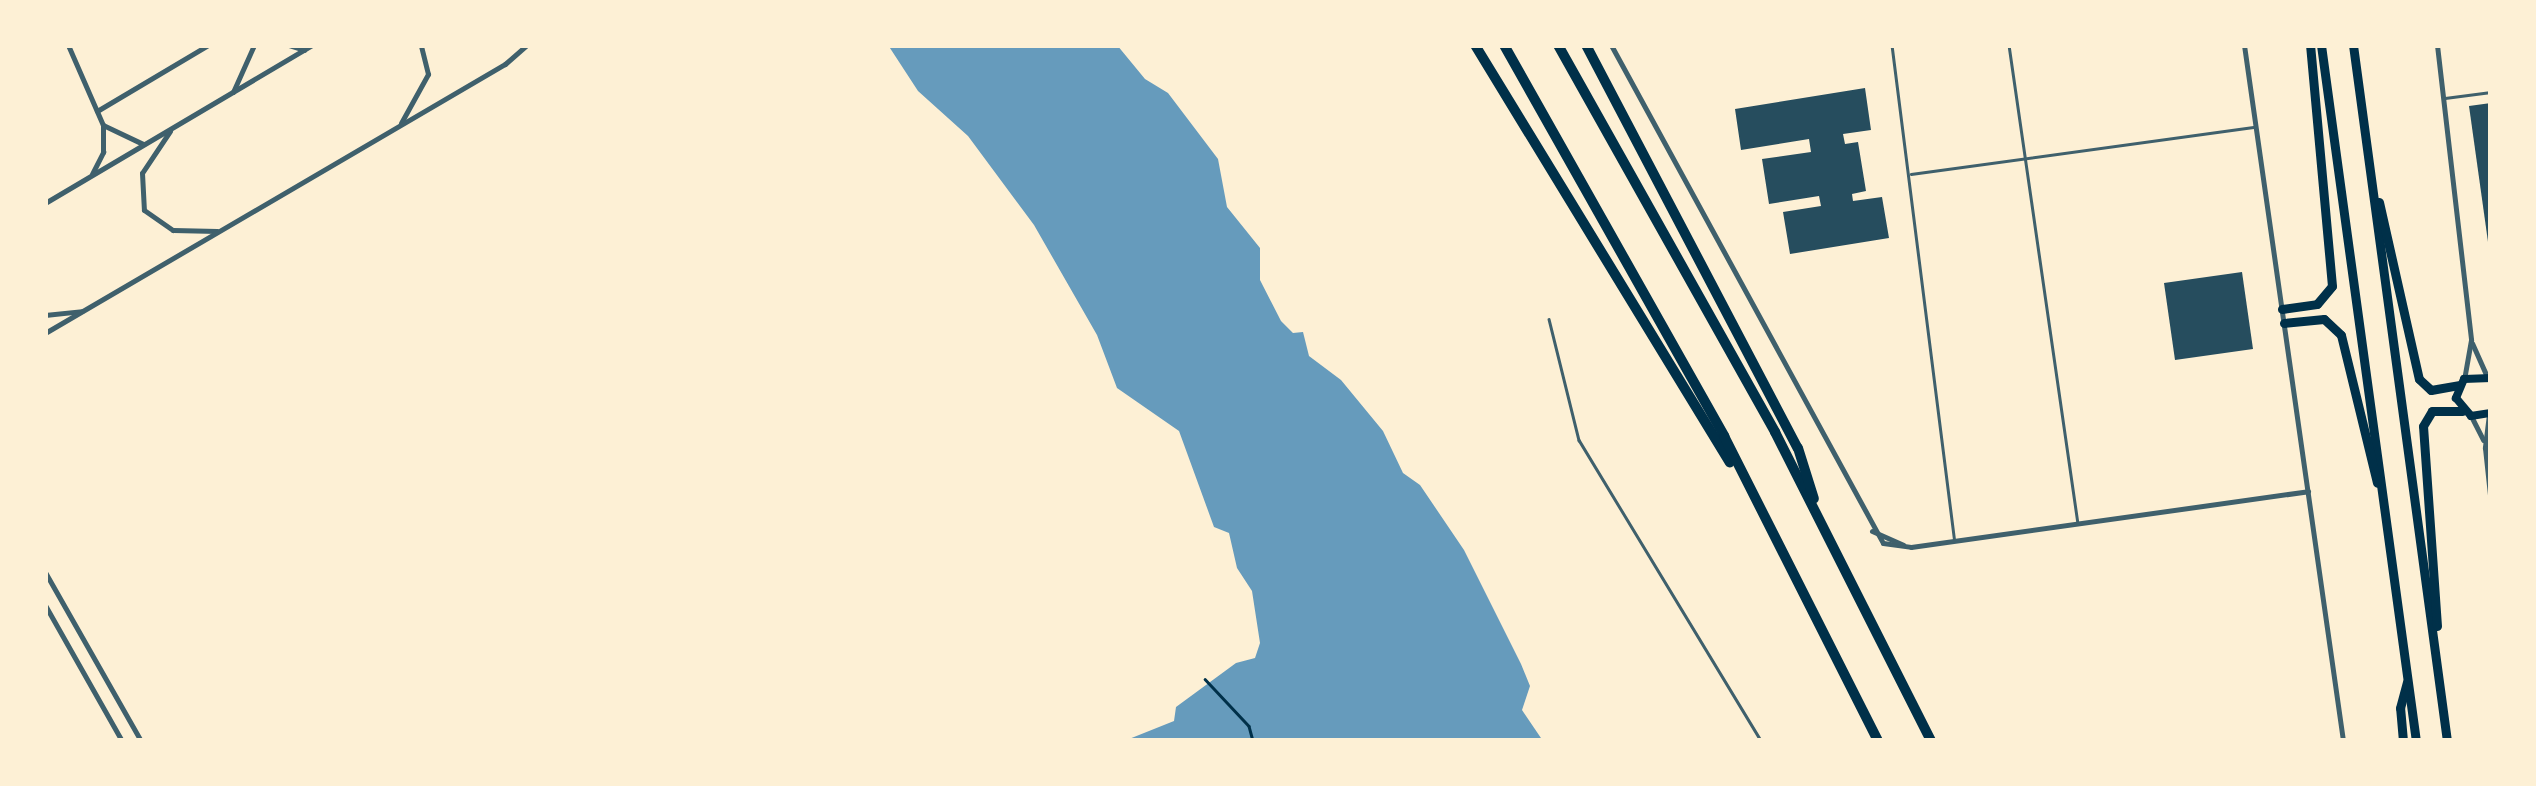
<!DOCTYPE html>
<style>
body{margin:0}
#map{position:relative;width:2536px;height:786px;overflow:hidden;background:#fdf0d5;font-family:Literata,serif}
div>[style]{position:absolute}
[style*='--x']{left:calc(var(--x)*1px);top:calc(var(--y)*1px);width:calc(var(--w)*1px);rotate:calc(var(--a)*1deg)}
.water>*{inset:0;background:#669bbc}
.building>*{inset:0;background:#264d5e}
.path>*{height:2.5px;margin:-1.25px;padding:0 1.25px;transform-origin:1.25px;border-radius:1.25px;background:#003049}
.service>*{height:2.5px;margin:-1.25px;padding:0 1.25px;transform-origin:1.25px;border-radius:1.25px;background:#3f606c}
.minor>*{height:5px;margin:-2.5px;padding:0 2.5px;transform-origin:2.5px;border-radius:2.5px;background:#3f606c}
.secondary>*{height:8px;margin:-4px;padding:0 4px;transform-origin:4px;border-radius:4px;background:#003049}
.trunk>*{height:9px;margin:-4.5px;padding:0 4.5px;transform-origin:4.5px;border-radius:4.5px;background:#003049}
.motorway>*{height:10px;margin:-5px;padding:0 5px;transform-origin:5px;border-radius:5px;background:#003049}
span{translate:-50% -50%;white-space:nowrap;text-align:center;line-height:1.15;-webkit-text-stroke:8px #fdf0d5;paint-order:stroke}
.frame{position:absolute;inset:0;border:48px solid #fdf0d5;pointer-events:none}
</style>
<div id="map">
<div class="water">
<div style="clip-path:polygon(888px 45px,1117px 45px,1145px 79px,1168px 93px,1218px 159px,1227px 207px,1260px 248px,1260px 280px,1281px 321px,1293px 333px,1303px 332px,1309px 356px,1341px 380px,1383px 431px,1403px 473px,1420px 485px,1464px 550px,1521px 664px,1530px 686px,1522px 710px,1543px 741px,1124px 741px,1174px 721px,1176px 707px,1236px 663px,1255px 658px,1260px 643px,1252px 591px,1237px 568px,1229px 533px,1214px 527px,1179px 431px,1117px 388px,1097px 335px,1034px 225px,968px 136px,918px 91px)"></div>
</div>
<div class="building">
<div style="clip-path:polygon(1865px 88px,1871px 130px,1843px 134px,1845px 144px,1858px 142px,1866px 191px,1852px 194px,1853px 201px,1882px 197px,1889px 238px,1790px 254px,1783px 212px,1821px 206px,1819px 196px,1769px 204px,1762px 159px,1811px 152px,1809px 139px,1741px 150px,1735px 109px)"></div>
<div style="clip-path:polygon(2491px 103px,2491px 248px,2489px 249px,2469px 106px)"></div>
<div style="clip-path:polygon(2242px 272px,2253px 349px,2175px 360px,2164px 283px)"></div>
</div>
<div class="path">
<div style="--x:1205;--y:679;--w:64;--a:46.9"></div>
<div style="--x:1249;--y:726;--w:16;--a:75"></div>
</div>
<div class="service">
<div style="--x:1892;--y:45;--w:498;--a:82.8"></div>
<div style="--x:2009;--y:45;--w:482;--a:81.8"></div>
<div style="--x:2445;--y:98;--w:46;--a:-7.4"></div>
<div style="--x:1911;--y:174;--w:347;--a:-7.8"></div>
<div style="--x:1549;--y:319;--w:125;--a:76.1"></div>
<div style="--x:1579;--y:440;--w:352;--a:58.8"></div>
</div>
<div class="minor">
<div style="--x:68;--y:45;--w:87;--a:66.4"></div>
<div style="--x:289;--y:45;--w:16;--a:18"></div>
<div style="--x:1611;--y:45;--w:567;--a:61.36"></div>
<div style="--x:1883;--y:543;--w:28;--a:8"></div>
<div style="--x:1911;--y:547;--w:401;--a:-8"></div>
<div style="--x:2244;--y:45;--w:703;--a:81.9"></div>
<div style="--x:2437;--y:45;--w:297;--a:83.4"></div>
<div style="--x:2471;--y:340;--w:40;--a:100"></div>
<div style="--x:233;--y:92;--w:51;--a:-65.9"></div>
<div style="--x:97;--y:111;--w:129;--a:-30.7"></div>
<div style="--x:401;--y:123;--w:56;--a:-61.1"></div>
<div style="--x:428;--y:74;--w:30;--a:-104"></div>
<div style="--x:170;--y:131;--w:50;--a:123.7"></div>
<div style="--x:142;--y:173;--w:37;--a:87"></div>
<div style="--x:144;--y:210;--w:35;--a:35"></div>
<div style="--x:173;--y:230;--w:44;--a:1.3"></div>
<div style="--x:92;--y:174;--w:25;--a:-63"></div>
<div style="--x:103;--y:152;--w:27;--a:-90"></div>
<div style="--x:103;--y:125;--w:44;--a:25.4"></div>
<div style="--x:45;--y:203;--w:310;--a:-30.6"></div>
<div style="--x:45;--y:315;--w:37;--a:-6"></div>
<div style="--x:45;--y:333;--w:533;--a:-30.32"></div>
<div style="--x:505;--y:64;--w:29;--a:-41"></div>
<div style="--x:2472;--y:343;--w:36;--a:66"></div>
<div style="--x:2489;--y:414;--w:34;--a:97"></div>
<div style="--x:2485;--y:448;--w:56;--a:83.9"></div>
<div style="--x:2471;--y:416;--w:27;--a:63"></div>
<div style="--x:1872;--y:531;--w:34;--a:24"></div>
<div style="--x:45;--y:572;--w:194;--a:60.4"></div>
<div style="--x:45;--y:605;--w:156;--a:60.5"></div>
</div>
<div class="secondary">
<div style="--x:2491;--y:378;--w:27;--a:178"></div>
<div style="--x:2464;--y:379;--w:21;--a:113"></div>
<div style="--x:2456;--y:398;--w:23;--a:50"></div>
<div style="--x:2471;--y:416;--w:20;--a:-9"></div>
</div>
<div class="trunk">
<div style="--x:2321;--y:45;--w:702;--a:82.23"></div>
<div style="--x:2353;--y:45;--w:702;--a:82.31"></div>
<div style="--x:2379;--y:202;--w:181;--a:77.3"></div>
<div style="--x:2419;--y:379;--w:16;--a:43"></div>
<div style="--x:2431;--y:390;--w:28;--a:-10"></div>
<div style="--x:2282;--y:309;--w:35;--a:-8"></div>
<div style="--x:2317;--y:304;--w:23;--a:-50"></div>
<div style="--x:2332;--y:286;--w:242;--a:-95.2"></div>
<div style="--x:2284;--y:323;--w:40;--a:-5.7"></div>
<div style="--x:2324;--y:319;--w:23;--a:43"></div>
<div style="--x:2341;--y:335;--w:152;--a:76.3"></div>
<div style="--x:2437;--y:626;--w:200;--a:-94"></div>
<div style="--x:2423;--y:426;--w:17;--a:-59"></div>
<div style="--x:2432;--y:411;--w:30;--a:0"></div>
<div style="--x:2403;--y:741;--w:33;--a:-95"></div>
<div style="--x:2400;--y:708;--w:27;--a:-75"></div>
</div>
<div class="motorway">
<div style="--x:1475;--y:45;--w:489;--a:58.6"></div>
<div style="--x:1504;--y:45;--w:449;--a:60.6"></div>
<div style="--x:1724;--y:436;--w:342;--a:63.2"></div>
<div style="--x:1558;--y:45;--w:444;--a:60.7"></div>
<div style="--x:1775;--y:432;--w:346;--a:63.2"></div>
<div style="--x:1586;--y:45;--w:455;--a:62.3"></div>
<div style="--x:1798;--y:448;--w:53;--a:72.6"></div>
</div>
<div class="frame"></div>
</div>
